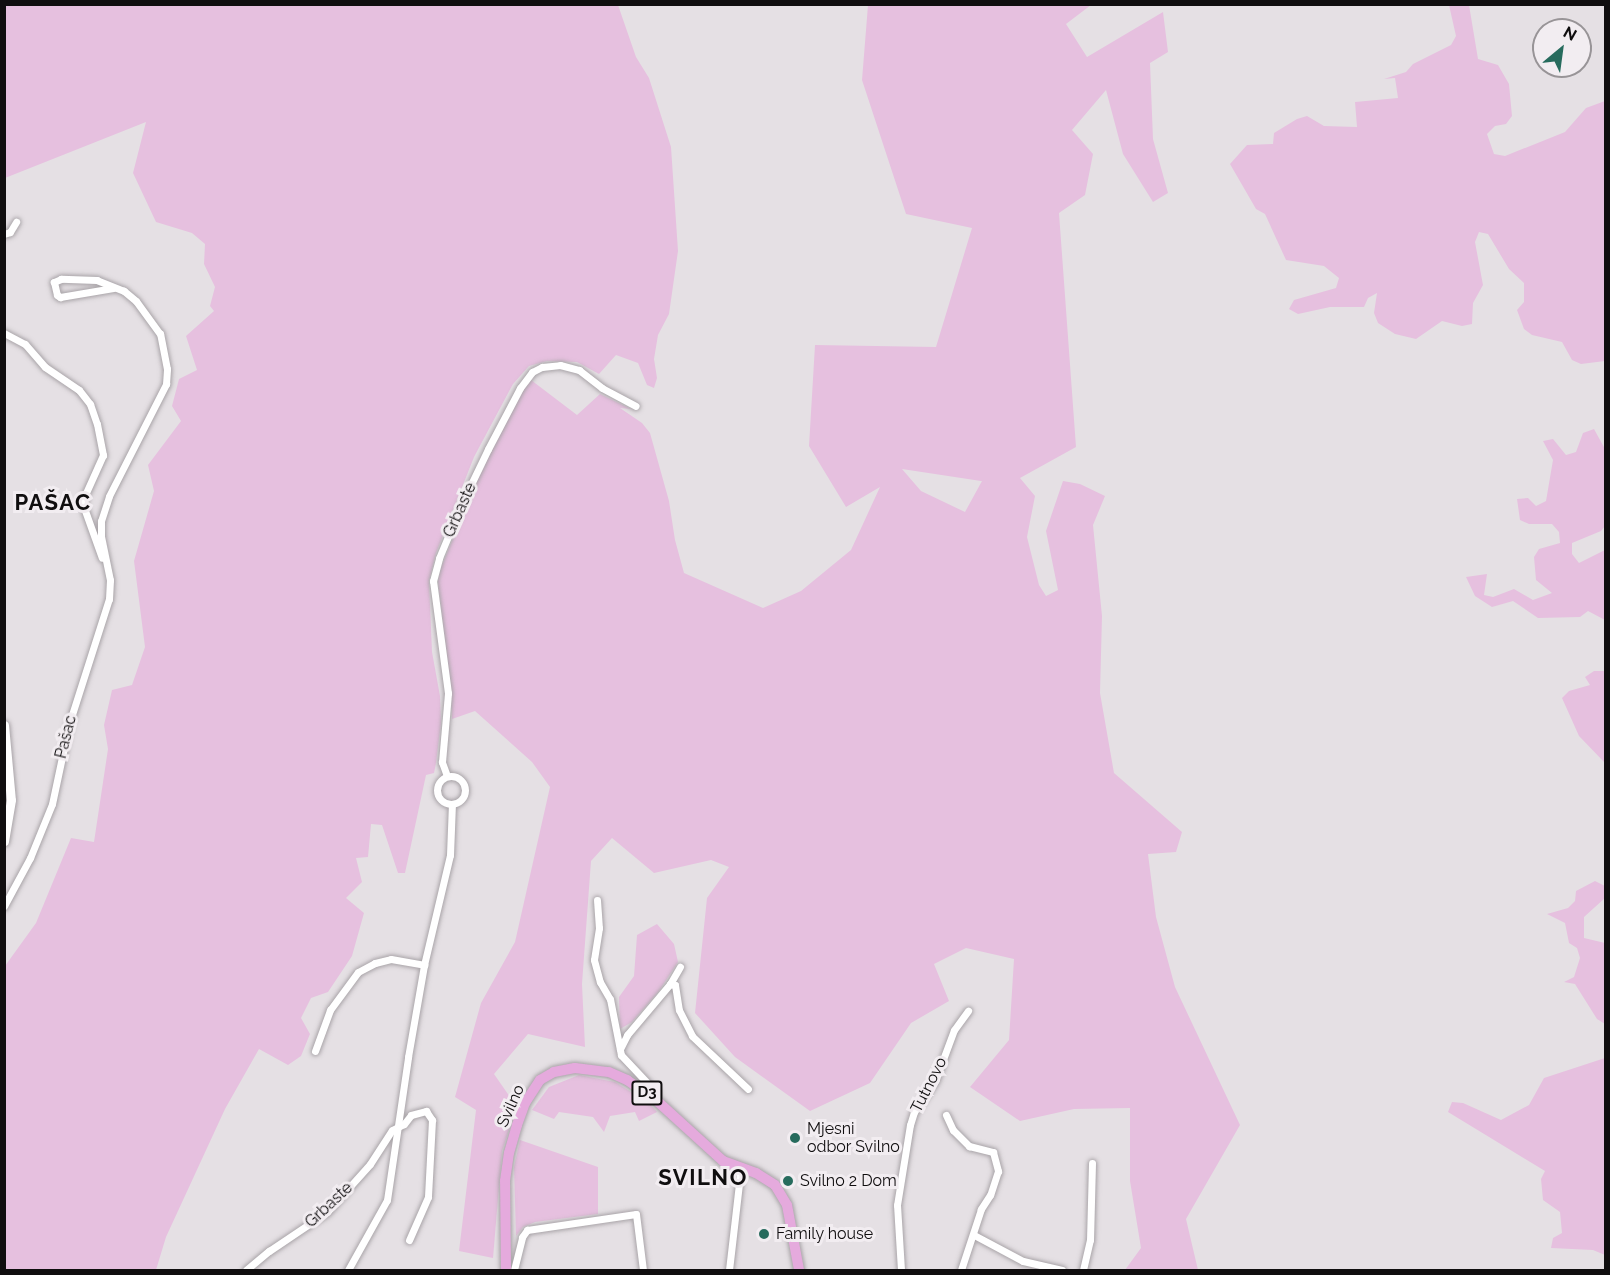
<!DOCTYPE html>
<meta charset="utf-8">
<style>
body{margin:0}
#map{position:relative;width:1610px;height:1275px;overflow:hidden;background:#e5e0e4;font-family:Raleway,sans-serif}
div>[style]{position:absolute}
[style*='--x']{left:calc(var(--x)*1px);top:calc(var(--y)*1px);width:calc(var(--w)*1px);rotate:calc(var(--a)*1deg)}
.green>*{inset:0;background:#e6c0df}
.roads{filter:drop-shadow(0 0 2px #a9a4a8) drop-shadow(0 0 2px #a9a4a8)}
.street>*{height:7px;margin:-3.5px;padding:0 3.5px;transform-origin:3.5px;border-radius:3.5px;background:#fff}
.street>.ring{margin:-3.5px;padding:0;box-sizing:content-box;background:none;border:7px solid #fff;border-radius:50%}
.secondary>*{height:9px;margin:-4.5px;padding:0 4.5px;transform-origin:4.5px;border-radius:4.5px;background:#fff}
.primary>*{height:10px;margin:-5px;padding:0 5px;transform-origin:5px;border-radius:5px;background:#e5aadd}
.dots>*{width:16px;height:16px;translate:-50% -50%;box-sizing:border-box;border:3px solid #f2edf1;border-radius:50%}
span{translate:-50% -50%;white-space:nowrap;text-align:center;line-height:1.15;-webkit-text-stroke:6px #f2edf1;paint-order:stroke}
.shield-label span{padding:2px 4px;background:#f2edf1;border:2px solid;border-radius:4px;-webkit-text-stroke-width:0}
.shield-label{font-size:15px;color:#100e0f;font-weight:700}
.street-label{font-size:16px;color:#100e0f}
.poi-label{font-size:16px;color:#100e0f}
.left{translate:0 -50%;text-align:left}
.district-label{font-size:22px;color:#100e0f;font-weight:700;letter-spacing:1.5px}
.frame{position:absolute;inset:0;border:6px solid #100e0f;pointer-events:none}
.north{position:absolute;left:1532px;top:18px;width:60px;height:60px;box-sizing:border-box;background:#f2edf1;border:2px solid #989497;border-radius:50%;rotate:29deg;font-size:16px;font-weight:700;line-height:24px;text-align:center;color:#100e0f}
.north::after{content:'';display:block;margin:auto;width:21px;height:27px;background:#276b5d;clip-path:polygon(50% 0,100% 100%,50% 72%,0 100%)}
</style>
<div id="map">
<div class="green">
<div style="clip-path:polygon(5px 4px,618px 5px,636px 57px,649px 78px,671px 147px,678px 251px,669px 314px,658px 335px,654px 359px,657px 378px,654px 388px,647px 385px,638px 363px,616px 355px,599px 374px,577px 362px,547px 361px,529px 366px,513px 384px,474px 457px,436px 553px,429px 581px,432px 652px,440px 696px,441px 723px,436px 763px,434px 773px,426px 775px,405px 873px,398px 873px,382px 825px,371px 824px,368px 857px,356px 858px,362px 882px,346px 898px,364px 913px,352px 956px,328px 992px,311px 998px,301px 1018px,310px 1034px,301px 1056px,288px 1065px,259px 1049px,225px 1109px,166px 1237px,156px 1270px,5px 1270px,5px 966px,36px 923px,71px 838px,94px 842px,108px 749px,104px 725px,112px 690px,132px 685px,145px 647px,134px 561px,154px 491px,148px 465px,181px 421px,172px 406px,179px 379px,197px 370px,186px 336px,214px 311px,210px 306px,215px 287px,204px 264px,205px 244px,192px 233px,156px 222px,133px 173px,146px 122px,5px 178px)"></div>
<div style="clip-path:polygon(evenodd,868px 5px,1091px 5px,1066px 24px,1087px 57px,1163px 12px,1168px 52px,1150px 63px,1153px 139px,1168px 193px,1153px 202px,1123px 154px,1106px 90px,1072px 130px,1093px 154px,1085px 195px,1059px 213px,1076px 447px,1020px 478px,1035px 496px,1027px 537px,1039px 585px,1046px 596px,1058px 590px,1046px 531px,1063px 481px,1080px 484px,1105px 496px,1093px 525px,1102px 616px,1100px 693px,1114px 773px,1182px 832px,1176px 852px,1148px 854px,1156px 917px,1175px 987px,1240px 1125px,1186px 1219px,1198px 1270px,1125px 1270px,1141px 1248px,1130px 1181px,1130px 1108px,1074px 1109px,1020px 1121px,970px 1087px,1009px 1040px,1014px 959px,966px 948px,934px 964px,949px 1001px,911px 1023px,870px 1083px,810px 1111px,735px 1057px,695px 1013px,707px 898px,729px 867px,711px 860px,654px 873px,612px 838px,591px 861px,582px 984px,585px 1047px,528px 1034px,494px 1074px,517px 1107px,502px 1151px,493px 1258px,459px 1251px,476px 1110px,455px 1097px,481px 1003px,515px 942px,550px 787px,532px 762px,475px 711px,452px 719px,451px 690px,438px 581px,441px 568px,475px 484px,524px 388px,531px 380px,577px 415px,600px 394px,631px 409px,620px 408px,642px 423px,650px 433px,669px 501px,675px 540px,684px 573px,763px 608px,801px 591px,851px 550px,880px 487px,846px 507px,809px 446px,815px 345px,936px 347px,972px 228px,906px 214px,862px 80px,868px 5px,902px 469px,981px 481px,982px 481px,965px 512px,921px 491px,902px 469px)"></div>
<div style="clip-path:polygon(1449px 5px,1469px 5px,1478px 59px,1498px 65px,1509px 84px,1512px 116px,1506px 124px,1495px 126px,1487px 134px,1494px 154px,1505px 156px,1565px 132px,1586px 108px,1605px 101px,1605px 361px,1581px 364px,1572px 360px,1562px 342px,1532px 335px,1524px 329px,1517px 310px,1524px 302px,1524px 283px,1509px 269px,1488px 234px,1479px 232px,1475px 242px,1483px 285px,1473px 303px,1472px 324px,1462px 326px,1442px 321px,1416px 339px,1395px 334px,1378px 323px,1374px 313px,1377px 293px,1368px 298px,1364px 307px,1330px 307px,1298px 314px,1289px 309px,1294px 300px,1336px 288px,1339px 278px,1324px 266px,1286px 260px,1265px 214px,1256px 209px,1230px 164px,1247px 145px,1273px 144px,1274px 133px,1297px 119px,1307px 116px,1324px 126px,1357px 127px,1355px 102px,1398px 98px,1395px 78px,1384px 79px,1406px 72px,1413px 64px,1451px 45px,1456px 36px)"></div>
<div style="clip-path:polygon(1594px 429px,1605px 449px,1605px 526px,1601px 531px,1572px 543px,1572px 554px,1579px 563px,1605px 550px,1605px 620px,1588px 611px,1580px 617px,1538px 618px,1513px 601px,1492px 607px,1475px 596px,1466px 577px,1487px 574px,1484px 595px,1493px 597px,1514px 589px,1533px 600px,1552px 593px,1536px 580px,1534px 557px,1539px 549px,1560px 543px,1559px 532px,1552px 524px,1529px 524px,1520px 520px,1517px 499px,1528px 498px,1536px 506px,1546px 501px,1553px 460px,1543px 441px,1553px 439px,1566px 455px,1576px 452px,1583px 433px)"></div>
<div style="clip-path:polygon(1594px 671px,1605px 671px,1605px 763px,1579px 736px,1562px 698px,1569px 691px,1590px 685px,1585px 677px)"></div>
<div style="clip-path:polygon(1595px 881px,1605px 886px,1605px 898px,1584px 917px,1584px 938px,1605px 943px,1605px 1024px,1597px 1019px,1575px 984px,1564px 982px,1574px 977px,1580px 958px,1577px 948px,1569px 943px,1565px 923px,1547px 914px,1568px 908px,1575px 901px,1576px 891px)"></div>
<div style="clip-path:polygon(657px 924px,674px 944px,678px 962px,659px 991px,632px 1022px,620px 1029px,619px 997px,634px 976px,637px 935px)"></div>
<div style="clip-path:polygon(1605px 1058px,1605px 1255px,1593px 1250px,1551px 1248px,1553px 1238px,1562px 1233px,1560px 1212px,1543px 1200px,1541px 1179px,1545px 1171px,1448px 1112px,1452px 1102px,1463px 1103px,1501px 1120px,1529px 1105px,1544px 1078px)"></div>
<div style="clip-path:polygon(579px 1075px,615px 1082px,649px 1103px,657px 1112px,639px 1121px,635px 1112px,610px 1116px,604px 1132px,593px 1117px,559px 1112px,554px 1119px,532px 1110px,549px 1087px)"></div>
<div style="clip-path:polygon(520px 1140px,598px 1167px,598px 1214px,535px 1222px,523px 1227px,516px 1236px,514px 1167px)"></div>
</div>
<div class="roads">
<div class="street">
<div style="--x:4;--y:234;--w:6;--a:-18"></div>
<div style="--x:10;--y:232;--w:12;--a:-59"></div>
<div style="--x:4;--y:333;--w:24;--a:28"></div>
<div style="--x:25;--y:344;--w:30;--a:49"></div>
<div style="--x:45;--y:367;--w:41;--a:34.1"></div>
<div style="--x:79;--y:390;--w:18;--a:52"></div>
<div style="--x:90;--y:404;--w:21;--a:71"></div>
<div style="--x:97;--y:424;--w:32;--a:79"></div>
<div style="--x:103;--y:455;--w:44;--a:114.2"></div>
<div style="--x:85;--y:495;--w:10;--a:101"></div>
<div style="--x:83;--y:505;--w:56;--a:70.3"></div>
<div class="ring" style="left:437px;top:776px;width:21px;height:21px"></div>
<div style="--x:447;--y:776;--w:15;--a:-110"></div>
<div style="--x:442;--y:762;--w:69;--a:-85"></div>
<div style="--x:448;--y:693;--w:113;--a:-97.6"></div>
<div style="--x:433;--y:581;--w:24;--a:-75"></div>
<div style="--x:439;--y:558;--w:60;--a:-67.3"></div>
<div style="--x:462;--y:503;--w:60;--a:-64.3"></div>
<div style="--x:488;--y:449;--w:69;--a:-62.3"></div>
<div style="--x:520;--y:388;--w:20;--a:-53"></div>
<div style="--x:532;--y:372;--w:11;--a:-27"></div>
<div style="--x:542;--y:367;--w:18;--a:-6"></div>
<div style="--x:560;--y:365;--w:20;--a:15"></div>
<div style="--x:579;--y:370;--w:29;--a:38"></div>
<div style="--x:602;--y:388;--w:38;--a:28"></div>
<div style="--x:597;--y:900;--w:28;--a:86"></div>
<div style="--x:599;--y:928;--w:32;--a:99"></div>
<div style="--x:594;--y:960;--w:23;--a:75"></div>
<div style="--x:600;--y:982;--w:20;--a:60"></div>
<div style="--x:610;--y:999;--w:57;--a:78.9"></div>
<div style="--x:621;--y:1055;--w:51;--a:46.6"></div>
<div style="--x:656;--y:1092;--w:8;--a:90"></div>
<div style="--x:4;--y:906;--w:55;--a:-61.6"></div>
<div style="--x:30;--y:858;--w:58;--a:-67.8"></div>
<div style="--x:52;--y:804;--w:82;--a:-78"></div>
<div style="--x:69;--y:724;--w:131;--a:-72.3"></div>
<div style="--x:109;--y:599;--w:19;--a:-87"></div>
<div style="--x:110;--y:580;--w:45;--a:-101.6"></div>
<div style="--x:101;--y:536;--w:15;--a:-90"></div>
<div style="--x:101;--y:521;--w:26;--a:-72"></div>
<div style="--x:109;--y:496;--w:126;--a:-63"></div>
<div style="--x:166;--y:384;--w:15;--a:-86"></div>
<div style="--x:167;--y:369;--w:36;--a:-101"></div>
<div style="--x:160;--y:334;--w:41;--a:-126"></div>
<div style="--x:136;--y:301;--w:16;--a:-140"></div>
<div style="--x:124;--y:291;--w:29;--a:-158"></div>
<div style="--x:97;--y:280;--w:36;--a:-178"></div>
<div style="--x:61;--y:279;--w:8;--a:157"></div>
<div style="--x:54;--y:282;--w:13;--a:77"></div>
<div style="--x:57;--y:295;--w:4;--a:34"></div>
<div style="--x:60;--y:297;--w:54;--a:-9.6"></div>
<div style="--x:670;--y:984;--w:20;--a:-60"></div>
<div style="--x:620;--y:1049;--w:16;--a:-63"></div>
<div style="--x:627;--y:1035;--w:67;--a:-49.9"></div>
<div style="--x:670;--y:984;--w:5;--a:11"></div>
<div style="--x:675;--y:985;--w:25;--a:81"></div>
<div style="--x:679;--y:1010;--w:29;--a:63"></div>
<div style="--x:692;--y:1036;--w:77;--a:43.4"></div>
<div style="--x:315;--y:1051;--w:44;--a:-69.9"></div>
<div style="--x:330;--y:1010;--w:47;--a:-53.6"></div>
<div style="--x:358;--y:972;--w:19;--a:-28"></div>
<div style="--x:375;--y:963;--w:16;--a:-14"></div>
<div style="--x:391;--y:959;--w:34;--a:10"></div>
<div style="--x:946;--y:1115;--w:17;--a:65"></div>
<div style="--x:953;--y:1130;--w:23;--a:45"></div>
<div style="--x:969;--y:1146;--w:25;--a:14"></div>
<div style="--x:993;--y:1152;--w:20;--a:75"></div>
<div style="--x:998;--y:1171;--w:25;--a:108"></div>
<div style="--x:990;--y:1195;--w:17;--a:123"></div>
<div style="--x:981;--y:1209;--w:64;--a:108.2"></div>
<div style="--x:974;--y:1235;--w:55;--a:28"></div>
<div style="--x:1023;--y:1261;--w:40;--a:13"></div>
<div style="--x:246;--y:1270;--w:30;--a:-40"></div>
<div style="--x:269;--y:1251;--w:70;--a:-33.9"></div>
<div style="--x:327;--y:1212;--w:64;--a:-48.1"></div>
<div style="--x:370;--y:1164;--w:40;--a:-57.1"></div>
<div style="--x:392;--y:1130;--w:13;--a:-27"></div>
<div style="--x:404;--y:1124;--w:11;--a:-52"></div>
<div style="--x:411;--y:1115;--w:16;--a:-15"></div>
<div style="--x:426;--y:1111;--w:11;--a:56"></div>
<div style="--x:432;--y:1120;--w:77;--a:93"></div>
<div style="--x:428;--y:1197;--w:47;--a:113.8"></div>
<div style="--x:348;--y:1270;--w:80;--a:-60.9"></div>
<div style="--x:387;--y:1200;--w:145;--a:-81.6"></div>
<div style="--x:408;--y:1057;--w:93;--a:-80.1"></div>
<div style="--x:424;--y:965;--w:113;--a:-76.7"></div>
<div style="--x:450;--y:855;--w:51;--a:-87.8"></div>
<div style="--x:514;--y:1270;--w:34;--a:-76"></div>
<div style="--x:522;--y:1237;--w:9;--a:-54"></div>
<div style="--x:527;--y:1230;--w:110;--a:-8.4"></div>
<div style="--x:636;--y:1214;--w:56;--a:82.9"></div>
<div style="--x:729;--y:1270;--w:104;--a:-83.4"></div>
<div style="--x:901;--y:1270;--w:65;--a:-93.5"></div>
<div style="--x:897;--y:1205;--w:81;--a:-80.8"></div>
<div style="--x:910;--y:1125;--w:14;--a:-73"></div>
<div style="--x:914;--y:1112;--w:37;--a:-56"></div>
<div style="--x:935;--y:1081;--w:54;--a:-69.6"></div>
<div style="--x:954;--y:1030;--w:24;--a:-54"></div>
<div style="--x:1083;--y:1270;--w:31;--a:-77"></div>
<div style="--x:1090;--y:1240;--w:77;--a:-88.5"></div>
</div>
<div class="secondary">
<div style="--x:4;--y:725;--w:75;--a:84.7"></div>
<div style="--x:11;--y:800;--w:42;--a:99.7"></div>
</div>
<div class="primary">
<div style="--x:506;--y:1270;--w:89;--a:-90.6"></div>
<div style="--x:505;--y:1181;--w:28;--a:-82"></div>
<div style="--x:509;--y:1153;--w:29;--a:-74"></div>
<div style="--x:517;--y:1125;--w:23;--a:-70"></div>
<div style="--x:525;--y:1103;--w:27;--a:-57"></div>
<div style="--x:540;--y:1080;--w:16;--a:-30"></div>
<div style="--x:554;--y:1072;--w:21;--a:-11"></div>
<div style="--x:575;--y:1068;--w:34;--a:7"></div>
<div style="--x:609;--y:1072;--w:20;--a:24"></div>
<div style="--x:627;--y:1080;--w:35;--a:35"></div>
<div style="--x:656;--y:1100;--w:91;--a:42.3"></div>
<div style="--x:723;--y:1161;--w:35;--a:20"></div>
<div style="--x:756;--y:1173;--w:22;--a:32"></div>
<div style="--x:775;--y:1185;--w:23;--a:59"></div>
<div style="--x:787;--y:1205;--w:66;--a:79.5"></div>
</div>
</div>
<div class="dots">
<div style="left:795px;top:1138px;background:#276b5d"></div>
<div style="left:788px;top:1181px;background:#276b5d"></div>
<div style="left:764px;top:1234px;background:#276b5d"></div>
</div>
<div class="shield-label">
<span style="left:647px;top:1093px">D3</span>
</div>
<div class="street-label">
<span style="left:460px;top:510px;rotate:-66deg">Grbaste</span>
<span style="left:66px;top:737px;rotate:-76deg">Pašac</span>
<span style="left:929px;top:1085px;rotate:-63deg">Tutnovo</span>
<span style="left:511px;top:1106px;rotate:-66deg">Svilno</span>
<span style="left:329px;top:1205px;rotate:-43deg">Grbaste</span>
</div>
<div class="poi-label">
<span class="left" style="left:807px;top:1138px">Mjesni<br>odbor Svilno</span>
<span class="left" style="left:800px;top:1181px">Svilno 2 Dom</span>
<span class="left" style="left:776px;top:1234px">Family house</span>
</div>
<div class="district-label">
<span style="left:53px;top:503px">PAŠAC</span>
<span style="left:703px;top:1178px">SVILNO</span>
</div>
<div class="frame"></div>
<div class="north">N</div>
</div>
